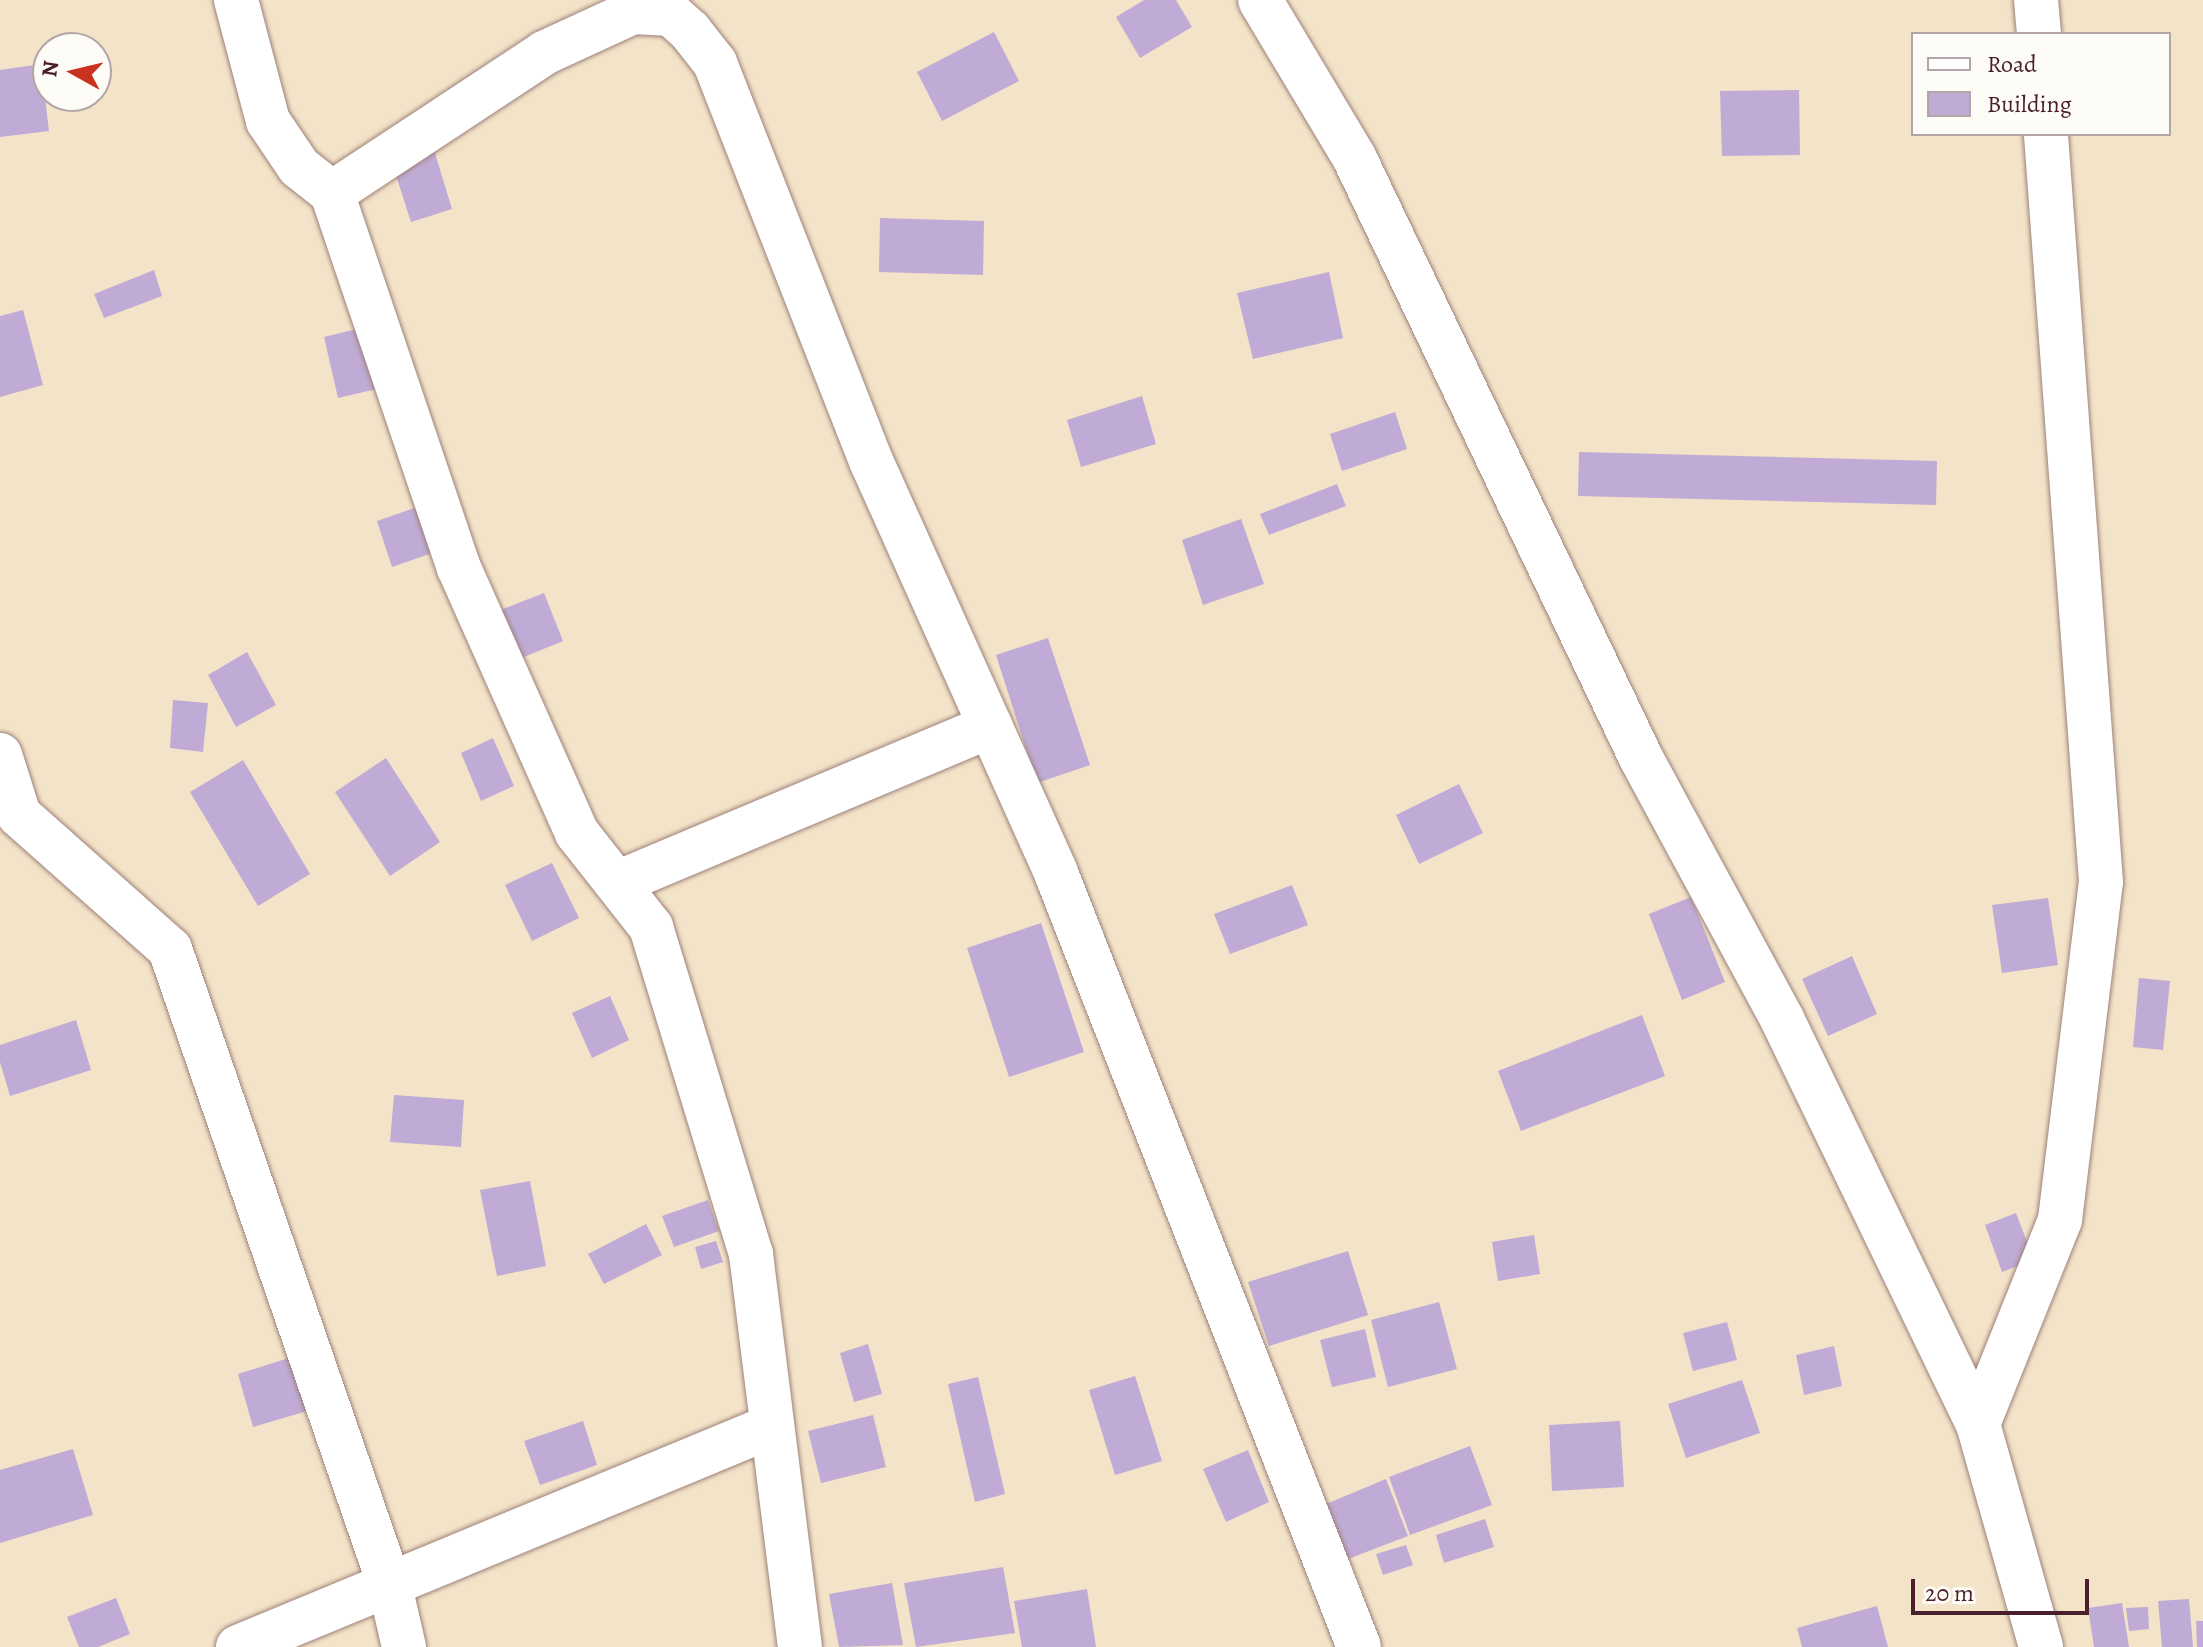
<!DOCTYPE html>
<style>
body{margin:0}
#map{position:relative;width:2203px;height:1647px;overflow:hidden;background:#f3e3c8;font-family:Alegreya,serif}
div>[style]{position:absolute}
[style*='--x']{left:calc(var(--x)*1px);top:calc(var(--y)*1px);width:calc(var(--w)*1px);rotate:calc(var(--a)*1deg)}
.building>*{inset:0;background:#bfabd5}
.roads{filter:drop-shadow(0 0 2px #9e817a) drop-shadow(0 0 2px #9e817a)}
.street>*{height:44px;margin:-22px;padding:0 22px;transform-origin:22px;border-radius:22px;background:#fff}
span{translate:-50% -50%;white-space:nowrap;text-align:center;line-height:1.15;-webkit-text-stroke:6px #fdfcf7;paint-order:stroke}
.legend{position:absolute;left:1911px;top:32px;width:260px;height:104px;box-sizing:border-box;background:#fdfcf7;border:2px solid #b5a4a5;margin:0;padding:10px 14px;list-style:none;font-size:24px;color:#4a1f2b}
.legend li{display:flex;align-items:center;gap:16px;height:40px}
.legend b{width:40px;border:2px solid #b5a4a5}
.north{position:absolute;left:32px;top:32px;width:80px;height:80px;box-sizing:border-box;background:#fdfcf7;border:2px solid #b5a4a5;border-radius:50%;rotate:278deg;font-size:22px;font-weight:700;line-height:32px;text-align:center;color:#4a1f2b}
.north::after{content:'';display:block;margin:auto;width:28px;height:36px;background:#c8321e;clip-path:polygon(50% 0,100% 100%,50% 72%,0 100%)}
.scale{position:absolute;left:1911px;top:1579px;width:178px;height:36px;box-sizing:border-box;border:4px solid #4a1f2b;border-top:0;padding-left:10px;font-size:24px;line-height:28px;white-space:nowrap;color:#4a1f2b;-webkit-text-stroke:6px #fdfcf7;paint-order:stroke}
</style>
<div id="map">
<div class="building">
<div style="clip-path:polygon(1144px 0,1176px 0,1192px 27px,1140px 58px,1116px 17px)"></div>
<div style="clip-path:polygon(994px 32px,1019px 81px,942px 121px,917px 72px)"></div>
<div style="clip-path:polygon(41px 64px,49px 131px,0 137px,0 70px)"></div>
<div style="clip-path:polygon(1799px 90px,1800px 155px,1722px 156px,1720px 91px)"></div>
<div style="clip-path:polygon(434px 150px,452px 209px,411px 222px,392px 163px)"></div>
<div style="clip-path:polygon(880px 218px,984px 221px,983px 275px,879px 272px)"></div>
<div style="clip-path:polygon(154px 270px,162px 296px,104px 318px,94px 294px)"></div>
<div style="clip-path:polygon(1329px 272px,1343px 338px,1253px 359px,1237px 293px)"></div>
<div style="clip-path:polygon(23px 310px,43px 385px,0 397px,0 316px)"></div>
<div style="clip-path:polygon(369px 326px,385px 387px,338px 398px,324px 337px)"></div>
<div style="clip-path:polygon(1142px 396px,1156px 444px,1081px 467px,1067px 420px)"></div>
<div style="clip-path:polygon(1395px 412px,1407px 449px,1342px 471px,1330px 434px)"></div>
<div style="clip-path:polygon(1579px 452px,1937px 461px,1936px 505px,1578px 496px)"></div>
<div style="clip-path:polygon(1337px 484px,1346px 506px,1269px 535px,1260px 514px)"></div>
<div style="clip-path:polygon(426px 504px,441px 550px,392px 567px,377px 521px)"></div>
<div style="clip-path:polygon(1241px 519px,1264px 584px,1203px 605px,1182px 540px)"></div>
<div style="clip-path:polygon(544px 593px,563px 641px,519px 659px,500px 610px)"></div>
<div style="clip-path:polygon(1048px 638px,1090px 765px,1037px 783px,996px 655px)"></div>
<div style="clip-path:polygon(247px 652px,276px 705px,236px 727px,208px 675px)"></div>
<div style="clip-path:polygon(173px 700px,208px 703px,203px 752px,170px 748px)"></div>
<div style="clip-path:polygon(493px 738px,514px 786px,481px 801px,461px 753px)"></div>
<div style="clip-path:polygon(386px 758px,440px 842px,390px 876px,335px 792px)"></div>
<div style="clip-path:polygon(243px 760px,310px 874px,258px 906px,190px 792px)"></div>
<div style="clip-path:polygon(1459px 784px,1483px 833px,1419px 864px,1396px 815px)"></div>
<div style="clip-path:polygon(552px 863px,579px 918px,532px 941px,505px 885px)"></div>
<div style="clip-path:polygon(1292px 885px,1308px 925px,1230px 954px,1214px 914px)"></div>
<div style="clip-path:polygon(1691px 897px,1725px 982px,1682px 1000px,1649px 914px)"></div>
<div style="clip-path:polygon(2048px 898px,2058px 965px,2002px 973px,1992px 905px)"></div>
<div style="clip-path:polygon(1041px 923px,1084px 1052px,1009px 1077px,967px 948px)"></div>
<div style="clip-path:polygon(1852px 956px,1877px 1014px,1828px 1036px,1802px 979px)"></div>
<div style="clip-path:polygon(2139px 978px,2170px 981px,2163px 1050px,2133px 1047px)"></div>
<div style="clip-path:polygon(610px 996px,629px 1040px,592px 1058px,572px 1013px)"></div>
<div style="clip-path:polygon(1642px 1015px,1665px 1076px,1521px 1131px,1498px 1071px)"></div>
<div style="clip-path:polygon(76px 1020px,91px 1070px,10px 1096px,0 1062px,0 1045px)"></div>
<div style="clip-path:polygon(394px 1095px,464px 1100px,461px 1147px,390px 1142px)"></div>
<div style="clip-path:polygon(530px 1181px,546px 1266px,497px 1276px,480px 1190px)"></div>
<div style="clip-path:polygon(708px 1200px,719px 1231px,674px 1247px,662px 1216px)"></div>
<div style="clip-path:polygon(2016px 1213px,2034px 1260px,2002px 1272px,1985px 1225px)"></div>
<div style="clip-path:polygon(646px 1224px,662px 1255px,604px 1284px,588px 1254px)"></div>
<div style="clip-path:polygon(1534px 1235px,1540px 1274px,1498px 1281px,1492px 1242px)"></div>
<div style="clip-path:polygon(716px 1241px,723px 1262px,701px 1269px,695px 1247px)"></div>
<div style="clip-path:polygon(1348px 1251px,1368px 1315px,1269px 1346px,1248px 1282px)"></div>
<div style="clip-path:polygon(1439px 1302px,1457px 1369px,1388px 1387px,1371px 1320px)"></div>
<div style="clip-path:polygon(1727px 1322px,1737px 1360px,1693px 1371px,1683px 1333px)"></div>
<div style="clip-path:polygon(1365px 1329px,1376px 1377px,1332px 1387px,1320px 1340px)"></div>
<div style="clip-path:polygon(868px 1344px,882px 1394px,854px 1402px,840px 1353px)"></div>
<div style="clip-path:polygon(1834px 1346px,1842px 1386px,1804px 1395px,1796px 1355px)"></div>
<div style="clip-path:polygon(292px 1357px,307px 1411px,253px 1427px,238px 1374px)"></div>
<div style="clip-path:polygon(1135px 1376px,1162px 1461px,1115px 1475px,1089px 1390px)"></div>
<div style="clip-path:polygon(978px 1377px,1005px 1494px,975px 1502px,948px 1384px)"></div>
<div style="clip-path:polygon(1742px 1380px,1760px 1433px,1686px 1458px,1668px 1404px)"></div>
<div style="clip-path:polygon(873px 1415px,886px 1467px,821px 1483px,808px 1431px)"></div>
<div style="clip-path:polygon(583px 1421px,597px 1465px,540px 1485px,524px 1441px)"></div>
<div style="clip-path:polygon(1620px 1421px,1624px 1487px,1552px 1491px,1549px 1425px)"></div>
<div style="clip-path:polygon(1470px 1446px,1492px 1505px,1410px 1535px,1389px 1477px)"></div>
<div style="clip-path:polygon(73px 1449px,93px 1515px,0 1543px,0 1470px)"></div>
<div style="clip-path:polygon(1248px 1450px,1269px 1502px,1226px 1522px,1203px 1469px)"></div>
<div style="clip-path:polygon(1386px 1479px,1408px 1536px,1348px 1559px,1326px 1504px)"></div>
<div style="clip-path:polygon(1485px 1519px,1494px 1547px,1444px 1563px,1436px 1535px)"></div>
<div style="clip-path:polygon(1406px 1545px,1413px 1565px,1383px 1575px,1376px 1554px)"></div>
<div style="clip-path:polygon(1003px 1567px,1015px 1633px,916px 1647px,904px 1583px)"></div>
<div style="clip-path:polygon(892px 1583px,903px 1645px,839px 1647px,829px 1594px)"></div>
<div style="clip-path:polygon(1087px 1589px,1096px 1647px,1022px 1647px,1014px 1601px)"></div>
<div style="clip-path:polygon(116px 1598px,130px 1634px,98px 1647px,79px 1647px,67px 1617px)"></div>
<div style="clip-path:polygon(2189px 1599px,2193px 1647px,2162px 1647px,2158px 1601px)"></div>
<div style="clip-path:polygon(2122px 1603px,2129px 1647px,2094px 1647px,2088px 1608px)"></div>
<div style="clip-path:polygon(1877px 1606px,1888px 1647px,1802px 1647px,1797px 1628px)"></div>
<div style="clip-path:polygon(2148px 1607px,2149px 1629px,2129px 1631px,2126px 1608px)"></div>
<div style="clip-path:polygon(2196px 1621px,2203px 1621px,2203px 1647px,2197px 1647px)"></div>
</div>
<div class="roads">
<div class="street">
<div style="--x:236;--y:0;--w:125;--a:75.2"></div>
<div style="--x:268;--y:121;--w:55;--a:56"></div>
<div style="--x:299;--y:167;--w:42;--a:38.2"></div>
<div style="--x:332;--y:193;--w:396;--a:71.3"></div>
<div style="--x:459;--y:568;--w:290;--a:66"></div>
<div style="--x:577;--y:833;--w:120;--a:51.8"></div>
<div style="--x:651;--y:927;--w:342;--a:73"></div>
<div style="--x:751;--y:1254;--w:396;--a:82.9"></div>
<div style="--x:1260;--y:0;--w:183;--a:59.1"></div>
<div style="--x:1354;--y:157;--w:666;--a:64.47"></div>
<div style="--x:1641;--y:758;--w:297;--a:61.6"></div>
<div style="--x:1782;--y:1019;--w:450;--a:64.2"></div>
<div style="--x:1978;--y:1424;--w:232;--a:74.2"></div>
<div style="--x:2036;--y:0;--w:34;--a:85"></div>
<div style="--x:332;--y:193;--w:254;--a:-33.4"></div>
<div style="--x:544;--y:53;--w:98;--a:-24.7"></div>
<div style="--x:633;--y:12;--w:38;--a:3"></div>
<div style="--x:671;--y:14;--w:25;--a:42"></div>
<div style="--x:690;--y:31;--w:41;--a:52"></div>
<div style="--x:715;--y:63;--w:430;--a:68.6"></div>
<div style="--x:872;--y:463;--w:449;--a:65.8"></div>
<div style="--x:1056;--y:873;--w:831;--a:68.62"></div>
<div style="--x:0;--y:755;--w:63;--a:72.4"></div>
<div style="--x:19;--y:815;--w:202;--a:41.6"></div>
<div style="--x:170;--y:949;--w:674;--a:70.95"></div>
<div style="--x:390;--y:1586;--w:63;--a:77.1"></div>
<div style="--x:617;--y:883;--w:405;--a:-22.8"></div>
<div style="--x:1978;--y:1424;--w:220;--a:-68.1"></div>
<div style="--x:2060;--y:1220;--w:340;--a:-83.1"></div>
<div style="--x:2101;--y:882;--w:750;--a:-94.21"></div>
<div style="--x:238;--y:1647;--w:578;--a:-22.48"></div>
</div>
</div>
<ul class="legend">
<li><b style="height:10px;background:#fff"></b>Road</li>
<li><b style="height:22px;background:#bfabd5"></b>Building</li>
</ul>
<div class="north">N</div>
<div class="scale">20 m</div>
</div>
